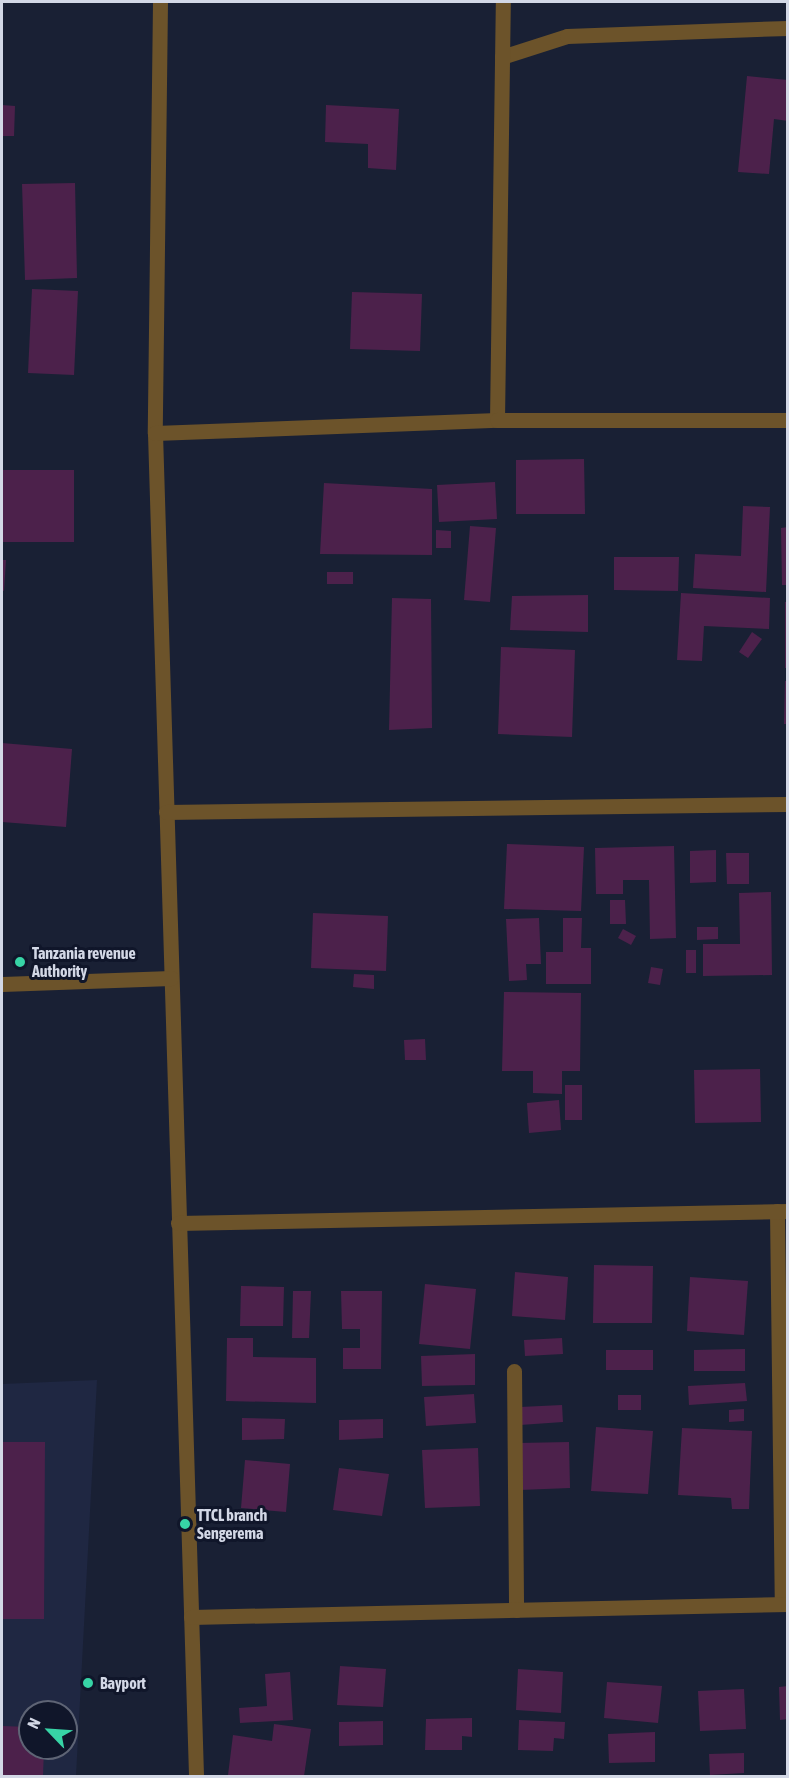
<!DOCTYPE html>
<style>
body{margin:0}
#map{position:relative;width:789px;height:1778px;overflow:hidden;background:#192034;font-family:"Asap Condensed",sans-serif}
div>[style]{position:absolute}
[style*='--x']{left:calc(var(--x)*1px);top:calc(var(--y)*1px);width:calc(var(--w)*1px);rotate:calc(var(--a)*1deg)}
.built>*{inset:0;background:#1f2742}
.building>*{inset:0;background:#4c214b}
.street>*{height:15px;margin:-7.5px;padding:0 7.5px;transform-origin:7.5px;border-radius:7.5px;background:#6c532a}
.dots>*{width:16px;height:16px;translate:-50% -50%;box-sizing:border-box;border:3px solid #10162a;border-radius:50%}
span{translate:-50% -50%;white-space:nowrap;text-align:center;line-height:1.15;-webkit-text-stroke:6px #10162a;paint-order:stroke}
.poi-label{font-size:16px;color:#d3d8e6;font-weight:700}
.left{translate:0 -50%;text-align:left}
.frame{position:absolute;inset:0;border:3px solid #d3d8e6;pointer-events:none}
.north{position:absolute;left:18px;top:1700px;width:60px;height:60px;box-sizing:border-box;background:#10162a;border:2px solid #5e6475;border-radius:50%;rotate:295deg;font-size:16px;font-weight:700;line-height:24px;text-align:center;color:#d3d8e6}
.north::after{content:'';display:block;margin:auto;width:21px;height:27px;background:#37d4a6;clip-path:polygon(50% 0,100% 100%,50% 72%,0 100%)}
</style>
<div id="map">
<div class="built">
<div style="clip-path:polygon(evenodd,97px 1380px,76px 1776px,2px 1776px,2px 1384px,97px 1380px,30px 1712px,66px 1712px,66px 1748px,30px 1748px,30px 1712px)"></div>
</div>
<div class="building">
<div style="clip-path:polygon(747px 76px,788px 80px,788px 121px,774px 119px,769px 174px,738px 172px)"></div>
<div style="clip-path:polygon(2px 105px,15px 106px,14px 136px,2px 136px)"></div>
<div style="clip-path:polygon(326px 105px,399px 109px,396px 170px,368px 168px,368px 144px,325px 142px)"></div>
<div style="clip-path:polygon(75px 183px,77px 278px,25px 280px,22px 184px)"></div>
<div style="clip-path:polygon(32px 289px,78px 291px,74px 375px,28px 373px)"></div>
<div style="clip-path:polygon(352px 292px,422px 294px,420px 351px,350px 349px)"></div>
<div style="clip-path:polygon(584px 459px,585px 514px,516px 514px,516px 460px)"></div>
<div style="clip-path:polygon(2px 470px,74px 470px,74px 542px,2px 542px)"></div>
<div style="clip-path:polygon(495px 482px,497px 519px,439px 522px,437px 485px)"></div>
<div style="clip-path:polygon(324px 483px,432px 489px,432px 555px,320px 554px)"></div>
<div style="clip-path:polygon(743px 506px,770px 507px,766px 592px,693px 588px,695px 554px,741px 556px)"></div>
<div style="clip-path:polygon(470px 526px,496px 528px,490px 602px,464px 600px)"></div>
<div style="clip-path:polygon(788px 527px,788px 585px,782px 585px,781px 528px)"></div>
<div style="clip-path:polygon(436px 530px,451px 531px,451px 548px,436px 548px)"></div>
<div style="clip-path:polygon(614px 557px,679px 557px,678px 591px,614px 590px)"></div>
<div style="clip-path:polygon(2px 560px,6px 560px,4px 591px,2px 590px)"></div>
<div style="clip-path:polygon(327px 572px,353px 572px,353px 584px,327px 584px)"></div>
<div style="clip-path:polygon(681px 593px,770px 598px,769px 629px,704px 626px,702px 661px,677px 660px)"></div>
<div style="clip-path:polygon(588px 595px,588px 632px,510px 630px,512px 596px)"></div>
<div style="clip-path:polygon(392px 598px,431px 599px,432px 728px,389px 730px)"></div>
<div style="clip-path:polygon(785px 602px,788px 602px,788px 668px,785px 668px)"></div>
<div style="clip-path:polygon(752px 632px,762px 639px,748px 658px,739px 652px)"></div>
<div style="clip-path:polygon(501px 647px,575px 650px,572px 737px,498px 734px)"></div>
<div style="clip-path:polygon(785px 681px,788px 681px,788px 724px,784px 724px)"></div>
<div style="clip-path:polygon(2px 743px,72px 749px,66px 827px,2px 822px)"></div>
<div style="clip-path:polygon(507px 844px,584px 847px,581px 911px,504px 909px)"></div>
<div style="clip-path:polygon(674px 846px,676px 938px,650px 939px,649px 880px,623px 880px,623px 894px,596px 894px,595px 848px)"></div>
<div style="clip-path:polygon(716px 850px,716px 882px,690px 883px,690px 851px)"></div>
<div style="clip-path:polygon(726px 853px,749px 853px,749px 884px,727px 884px)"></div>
<div style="clip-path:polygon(771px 892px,772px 975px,703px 976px,703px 944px,740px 944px,739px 893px)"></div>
<div style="clip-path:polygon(610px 900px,625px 900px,626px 924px,610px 924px)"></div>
<div style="clip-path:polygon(313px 913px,388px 916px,386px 971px,311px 968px)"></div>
<div style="clip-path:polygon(539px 918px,541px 964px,526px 964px,527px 980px,509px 981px,506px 919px)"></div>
<div style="clip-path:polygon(563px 918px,582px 918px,581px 948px,591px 948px,591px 984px,546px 984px,546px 952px,563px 952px)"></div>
<div style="clip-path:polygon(697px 927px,718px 927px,718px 939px,697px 940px)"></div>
<div style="clip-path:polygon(623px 929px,636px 936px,631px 945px,618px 938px)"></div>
<div style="clip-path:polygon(686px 950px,696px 950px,696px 973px,686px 973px)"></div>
<div style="clip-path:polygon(651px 967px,663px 969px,660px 985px,648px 983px)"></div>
<div style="clip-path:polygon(354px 974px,374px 975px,374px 989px,353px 987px)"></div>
<div style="clip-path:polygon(504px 992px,581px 993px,580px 1071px,562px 1071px,562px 1094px,533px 1093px,533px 1071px,502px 1071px)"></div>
<div style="clip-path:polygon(425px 1039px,426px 1060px,405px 1060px,404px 1040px)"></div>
<div style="clip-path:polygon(760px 1069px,761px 1122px,695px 1123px,694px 1070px)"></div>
<div style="clip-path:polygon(565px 1085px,582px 1085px,582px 1120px,565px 1120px)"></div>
<div style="clip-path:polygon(559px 1100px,561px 1130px,529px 1133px,527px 1103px)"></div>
<div style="clip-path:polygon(594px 1265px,653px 1266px,652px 1323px,593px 1323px)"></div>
<div style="clip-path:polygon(515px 1272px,568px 1277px,565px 1320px,512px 1316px)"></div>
<div style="clip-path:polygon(690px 1277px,748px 1281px,744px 1335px,687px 1331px)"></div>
<div style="clip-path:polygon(425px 1284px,476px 1289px,470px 1349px,419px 1344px)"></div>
<div style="clip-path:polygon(241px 1286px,284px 1287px,283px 1326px,240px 1326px)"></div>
<div style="clip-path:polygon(293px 1291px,311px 1291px,309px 1338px,292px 1338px)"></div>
<div style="clip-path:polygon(341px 1291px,382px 1291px,381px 1369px,343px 1369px,343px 1348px,360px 1348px,360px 1329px,342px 1329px)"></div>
<div style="clip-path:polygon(227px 1338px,253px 1338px,253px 1357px,316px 1358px,316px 1403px,226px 1401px)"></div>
<div style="clip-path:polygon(562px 1338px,563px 1354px,525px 1356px,524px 1340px)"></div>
<div style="clip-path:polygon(745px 1349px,745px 1371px,694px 1371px,694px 1350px)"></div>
<div style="clip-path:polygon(606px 1350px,653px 1350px,653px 1370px,606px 1370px)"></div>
<div style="clip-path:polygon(475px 1354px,475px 1385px,422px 1386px,421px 1356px)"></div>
<div style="clip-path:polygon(745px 1383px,747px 1401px,689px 1405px,688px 1386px)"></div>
<div style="clip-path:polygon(474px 1394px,476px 1423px,426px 1426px,424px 1397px)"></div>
<div style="clip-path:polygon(618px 1395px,641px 1395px,641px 1410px,618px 1410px)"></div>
<div style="clip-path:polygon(562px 1405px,563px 1422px,520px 1425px,520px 1407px)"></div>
<div style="clip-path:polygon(744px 1409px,744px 1421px,729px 1422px,729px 1410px)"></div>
<div style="clip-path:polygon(242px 1418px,285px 1419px,284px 1439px,242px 1440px)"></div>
<div style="clip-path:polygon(383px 1419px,383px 1438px,339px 1440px,339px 1420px)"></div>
<div style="clip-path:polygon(596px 1427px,653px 1431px,648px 1494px,591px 1491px)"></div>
<div style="clip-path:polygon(682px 1428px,752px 1431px,749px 1509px,732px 1509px,731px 1498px,678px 1495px)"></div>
<div style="clip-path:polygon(2px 1442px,45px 1442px,44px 1619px,2px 1619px)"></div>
<div style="clip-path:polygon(569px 1442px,570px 1488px,520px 1490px,519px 1443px)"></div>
<div style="clip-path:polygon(478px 1448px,480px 1506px,425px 1508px,422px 1450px)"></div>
<div style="clip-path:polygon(245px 1460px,290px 1464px,286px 1512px,241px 1508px)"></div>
<div style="clip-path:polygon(339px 1468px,389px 1474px,382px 1516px,333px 1510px)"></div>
<div style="clip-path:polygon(340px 1666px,386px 1669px,383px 1707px,337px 1705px)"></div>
<div style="clip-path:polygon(518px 1669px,563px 1672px,561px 1713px,516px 1710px)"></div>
<div style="clip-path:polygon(290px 1672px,293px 1720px,240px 1723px,239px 1708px,267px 1706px,265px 1674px)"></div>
<div style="clip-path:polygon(607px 1682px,662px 1686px,658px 1723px,604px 1718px)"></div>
<div style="clip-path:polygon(788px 1686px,788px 1719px,780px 1720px,779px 1687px)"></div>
<div style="clip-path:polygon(744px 1689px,746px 1729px,700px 1731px,698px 1691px)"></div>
<div style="clip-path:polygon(472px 1718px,472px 1737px,462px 1736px,462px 1750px,425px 1750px,426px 1719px)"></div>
<div style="clip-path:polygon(519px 1720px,565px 1722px,564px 1739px,554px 1738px,553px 1751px,518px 1750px)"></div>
<div style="clip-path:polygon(383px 1721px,383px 1745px,339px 1746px,339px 1722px)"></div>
<div style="clip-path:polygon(274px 1724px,311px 1729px,304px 1776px,228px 1775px,233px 1735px,272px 1741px)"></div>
<div style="clip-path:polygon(2px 1726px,30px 1727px,30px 1748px,44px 1748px,43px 1776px,2px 1776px)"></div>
<div style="clip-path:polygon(655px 1732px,655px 1762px,609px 1763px,608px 1734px)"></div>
<div style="clip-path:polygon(744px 1753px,744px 1773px,710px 1775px,709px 1754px)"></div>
</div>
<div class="street">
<div style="--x:160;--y:2;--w:431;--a:90.7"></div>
<div style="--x:155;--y:433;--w:1344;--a:88.25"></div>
<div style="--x:502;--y:57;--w:68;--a:-17.9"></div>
<div style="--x:567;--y:36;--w:221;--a:-2.1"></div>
<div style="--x:497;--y:420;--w:418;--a:-89.2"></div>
<div style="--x:155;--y:433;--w:342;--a:-2.2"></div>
<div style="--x:497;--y:420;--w:291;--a:0"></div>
<div style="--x:166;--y:812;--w:622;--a:-0.74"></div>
<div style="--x:2;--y:984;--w:169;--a:-2"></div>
<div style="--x:777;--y:1211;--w:393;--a:89.3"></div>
<div style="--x:178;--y:1223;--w:610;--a:-1.13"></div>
<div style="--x:514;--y:1371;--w:239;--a:89.5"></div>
<div style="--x:191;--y:1617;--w:597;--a:-1.25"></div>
</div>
<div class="dots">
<div style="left:20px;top:962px;background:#37d4a6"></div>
<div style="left:185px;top:1524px;background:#37d4a6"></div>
<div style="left:88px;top:1683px;background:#37d4a6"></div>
</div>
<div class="poi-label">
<span class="left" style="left:32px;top:962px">Tanzania revenue<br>Authority</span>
<span class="left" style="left:197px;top:1524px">TTCL branch<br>Sengerema</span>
<span class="left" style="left:100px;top:1683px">Bayport</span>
</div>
<div class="frame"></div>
<div class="north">N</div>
</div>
